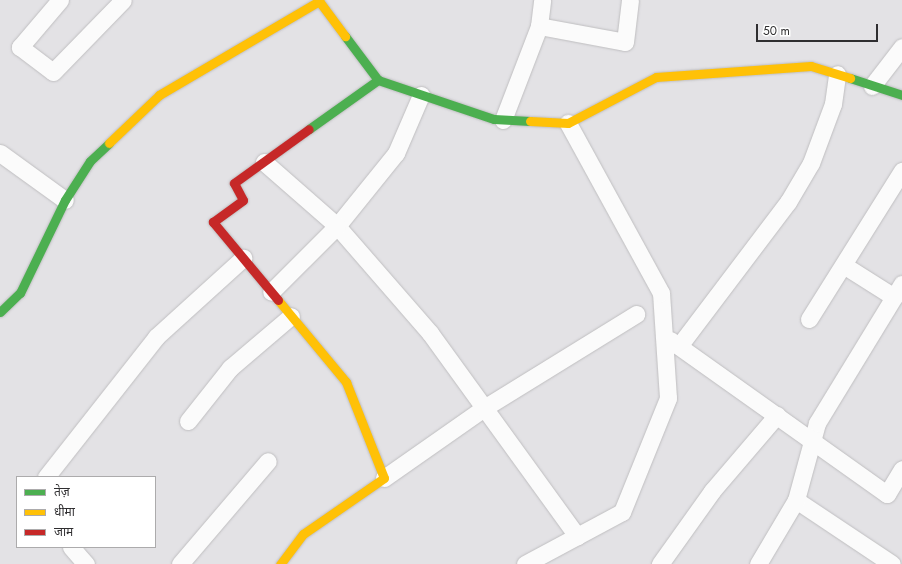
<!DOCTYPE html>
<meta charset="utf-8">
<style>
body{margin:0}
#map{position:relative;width:902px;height:564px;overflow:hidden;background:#e3e2e5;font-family:Jost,"Noto Sans Devanagari",sans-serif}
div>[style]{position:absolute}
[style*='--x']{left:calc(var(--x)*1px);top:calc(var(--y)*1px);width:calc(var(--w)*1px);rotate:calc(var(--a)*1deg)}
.roads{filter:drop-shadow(0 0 1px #bfbec0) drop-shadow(0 0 1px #bfbec0)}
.street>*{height:17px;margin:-8.5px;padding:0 8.5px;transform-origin:8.5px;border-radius:8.5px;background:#fbfbfb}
.fast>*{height:9px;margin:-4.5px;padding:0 4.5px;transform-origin:4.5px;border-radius:4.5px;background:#4caf50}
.slow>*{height:9px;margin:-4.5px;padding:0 4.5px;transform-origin:4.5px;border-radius:4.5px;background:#ffc107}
.jam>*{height:9px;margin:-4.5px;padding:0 4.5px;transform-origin:4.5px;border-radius:4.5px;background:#c62828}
span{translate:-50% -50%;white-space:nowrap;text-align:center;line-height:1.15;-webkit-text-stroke:3px #fff;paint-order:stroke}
.legend{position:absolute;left:16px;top:476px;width:140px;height:72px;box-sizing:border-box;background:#fff;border:1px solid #acabac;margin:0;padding:5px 7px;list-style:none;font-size:12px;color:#2f2e30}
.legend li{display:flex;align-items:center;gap:8px;height:20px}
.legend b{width:20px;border:1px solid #acabac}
.scale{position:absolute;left:756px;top:24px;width:122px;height:18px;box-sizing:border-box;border:2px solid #2f2e30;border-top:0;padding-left:5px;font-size:12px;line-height:14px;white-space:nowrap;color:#2f2e30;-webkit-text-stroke:3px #fff;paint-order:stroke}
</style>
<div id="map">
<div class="roads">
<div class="street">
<div style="--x:60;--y:0;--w:62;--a:130.4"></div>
<div style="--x:20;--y:47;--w:41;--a:37.1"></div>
<div style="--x:53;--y:72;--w:100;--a:-45.8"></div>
<div style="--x:539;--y:26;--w:26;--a:-83"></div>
<div style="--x:872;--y:86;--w:49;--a:-52.4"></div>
<div style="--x:421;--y:95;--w:63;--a:113.3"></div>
<div style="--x:396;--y:153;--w:94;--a:128.9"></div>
<div style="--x:337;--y:226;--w:142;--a:49"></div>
<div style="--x:430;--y:333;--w:251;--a:54.1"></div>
<div style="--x:503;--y:120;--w:101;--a:-69"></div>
<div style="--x:539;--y:26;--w:87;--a:10.5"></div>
<div style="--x:625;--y:42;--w:42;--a:-83.2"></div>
<div style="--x:0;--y:153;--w:80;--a:35.9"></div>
<div style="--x:264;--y:162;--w:97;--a:41.2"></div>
<div style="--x:337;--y:226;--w:93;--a:135"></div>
<div style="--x:845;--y:266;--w:58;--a:32.3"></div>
<div style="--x:809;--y:319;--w:175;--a:-57.9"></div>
<div style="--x:670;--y:340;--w:266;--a:35.4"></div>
<div style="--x:887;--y:494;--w:29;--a:-59"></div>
<div style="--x:679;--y:346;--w:181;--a:-52.9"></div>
<div style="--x:788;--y:202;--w:45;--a:-59.5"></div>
<div style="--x:811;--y:163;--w:63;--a:-69.6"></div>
<div style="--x:833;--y:104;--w:30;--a:-82"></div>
<div style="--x:188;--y:421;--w:68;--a:-51.6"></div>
<div style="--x:230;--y:368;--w:80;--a:-40.4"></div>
<div style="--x:46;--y:477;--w:178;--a:-51.8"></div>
<div style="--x:156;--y:337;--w:118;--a:-42.2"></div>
<div style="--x:384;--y:478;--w:122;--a:-35"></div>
<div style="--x:484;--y:408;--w:179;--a:-31.7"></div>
<div style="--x:796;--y:500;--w:115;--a:33.7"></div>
<div style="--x:71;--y:547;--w:23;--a:49"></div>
<div style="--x:180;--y:564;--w:135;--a:-49.5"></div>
<div style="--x:525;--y:564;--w:110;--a:-28.2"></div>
<div style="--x:622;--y:512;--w:123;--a:-68"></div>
<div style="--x:668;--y:398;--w:105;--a:-93.8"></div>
<div style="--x:661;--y:293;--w:194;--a:-118.7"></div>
<div style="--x:660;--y:564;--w:90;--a:-54.5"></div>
<div style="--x:712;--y:491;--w:100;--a:-49.5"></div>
<div style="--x:758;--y:564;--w:74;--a:-59.3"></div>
<div style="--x:796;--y:500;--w:80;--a:-74.7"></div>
<div style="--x:817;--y:423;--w:163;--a:-58.6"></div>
</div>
<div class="fast">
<div style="--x:345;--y:36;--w:55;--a:53.1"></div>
<div style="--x:378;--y:80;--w:122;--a:18.6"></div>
<div style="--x:494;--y:119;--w:36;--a:3"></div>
<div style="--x:850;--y:78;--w:55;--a:18.1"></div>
<div style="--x:309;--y:129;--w:85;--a:-35.4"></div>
<div style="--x:0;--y:312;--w:28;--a:-44"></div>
<div style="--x:20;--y:293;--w:103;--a:-64.2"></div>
<div style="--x:65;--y:200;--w:46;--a:-57.3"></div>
<div style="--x:90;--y:161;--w:26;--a:-43"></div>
</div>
<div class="slow">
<div style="--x:530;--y:121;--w:38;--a:3"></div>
<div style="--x:568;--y:123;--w:99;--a:-27.6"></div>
<div style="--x:656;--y:77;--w:155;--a:-4.1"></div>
<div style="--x:811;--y:66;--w:41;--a:17.1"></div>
<div style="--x:109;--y:143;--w:69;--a:-43.8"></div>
<div style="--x:159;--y:95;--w:186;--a:-30.4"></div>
<div style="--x:319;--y:1;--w:44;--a:53.4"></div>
<div style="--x:278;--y:300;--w:107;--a:50.3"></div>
<div style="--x:346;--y:382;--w:103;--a:68.4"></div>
<div style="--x:384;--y:478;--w:98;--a:145.3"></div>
<div style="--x:303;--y:534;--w:38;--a:127"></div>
</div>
<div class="jam">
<div style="--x:278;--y:300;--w:102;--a:-129.8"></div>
<div style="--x:213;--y:222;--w:37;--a:-36"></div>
<div style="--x:243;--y:200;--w:19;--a:-118"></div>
<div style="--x:234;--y:183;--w:92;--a:-35.8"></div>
</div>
</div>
<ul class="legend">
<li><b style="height:5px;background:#4caf50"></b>तेज़</li>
<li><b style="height:5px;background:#ffc107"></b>धीमा</li>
<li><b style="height:5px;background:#c62828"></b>जाम</li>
</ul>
<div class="scale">50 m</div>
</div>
